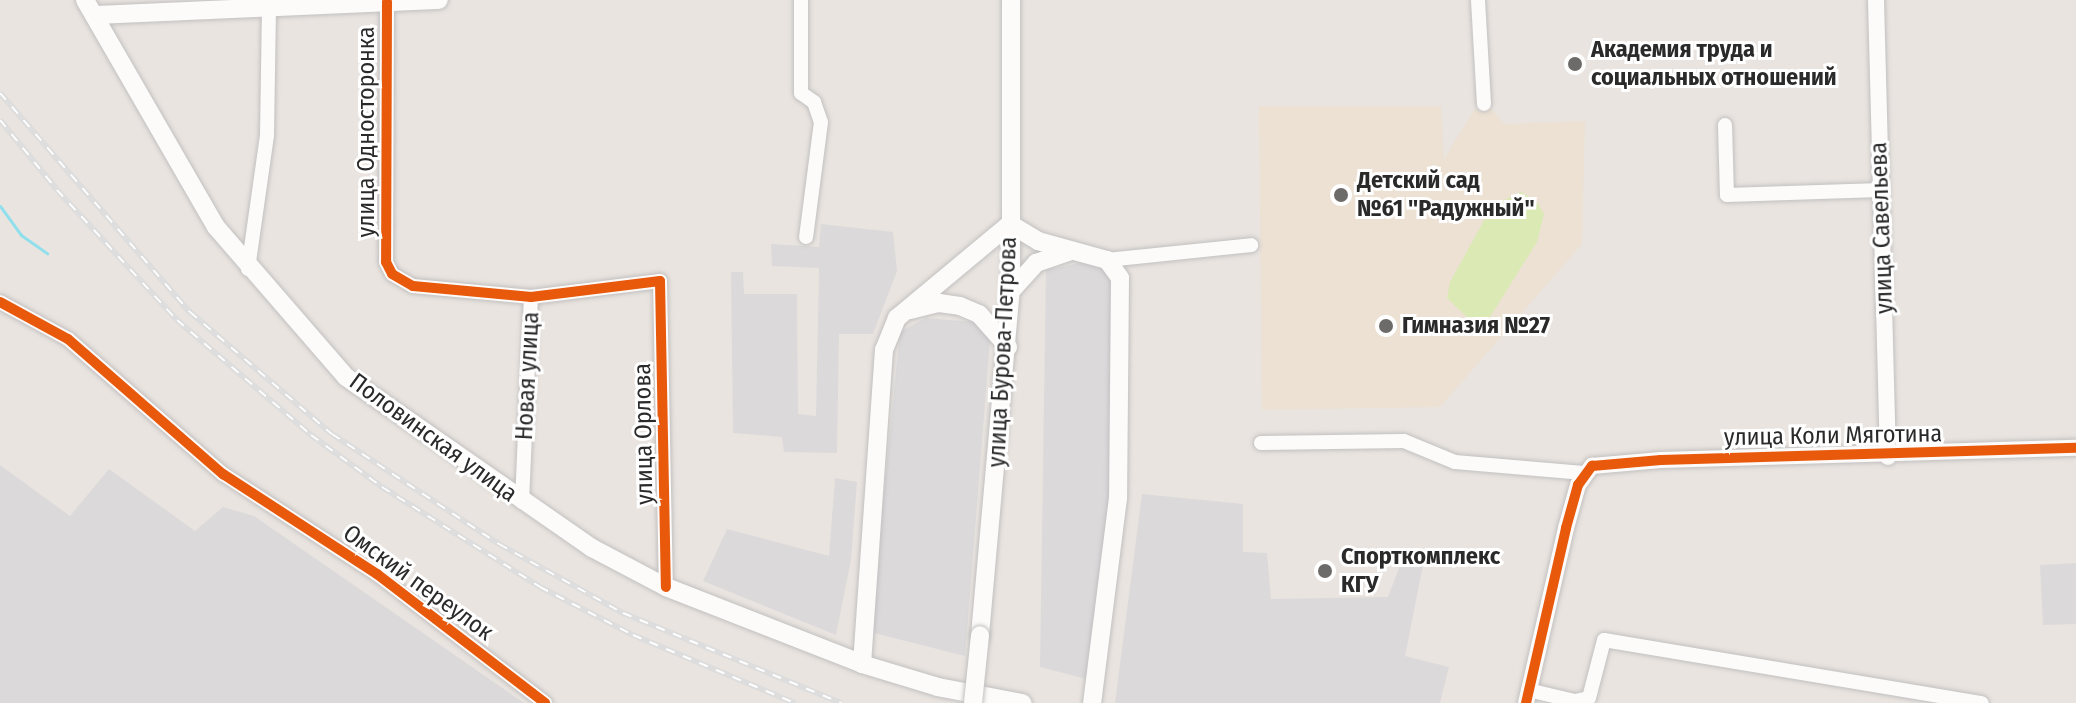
<!DOCTYPE html>
<meta charset="utf-8">
<style>
body{margin:0}
#map{position:relative;width:2076px;height:703px;overflow:hidden;background:#e9e4df;font-family:"Fira Sans Condensed",sans-serif}
div>[style]{position:absolute}
[style*='--x']{left:calc(var(--x)*1px);top:calc(var(--y)*1px);width:calc(var(--w)*1px);rotate:calc(var(--a)*1deg)}
.industrial>*{inset:0;background:#dcd9db}
.education>*{inset:0;background:#ece1d3}
.pitch>*{inset:0;background:#dbe9b4}
.stream>*{height:3px;margin:-1.5px;padding:0 1.5px;transform-origin:1.5px;border-radius:1.5px;background:#90dfed}
.roads{filter:drop-shadow(0 0 2px #c2c0c1) drop-shadow(0 0 2px #c2c0c1)}
.minor>*{height:14px;margin:-7px;padding:0 7px;transform-origin:7px;border-radius:7px;background:#fcfbfa}
.tertiary>*{height:16px;margin:-8px;padding:0 8px;transform-origin:8px;border-radius:8px;background:#fcfbfa}
.secondary>*{height:18px;margin:-9px;padding:0 9px;transform-origin:9px;border-radius:9px;background:#fcfbfa}
.rail>*{height:6px;margin-top:-3px;transform-origin:0;background:repeating-linear-gradient(90deg,#fff 0 9px,#ddddde 0 18px);box-sizing:border-box;border-block:2px solid #ddddde}
.bridges{filter:drop-shadow(0 0 2px #c2c0c1) drop-shadow(0 0 2px #c2c0c1)}
.secondary-bridge>*{height:18px;margin:-9px;padding:0 9px;transform-origin:9px;border-radius:9px;background:#fcfbfa}
.cycleway>*{height:10px;margin:-5px;padding:0 5px;transform-origin:5px;border-radius:5px;background:#e8590c}
.dots>*{width:22px;height:22px;translate:-50% -50%;box-sizing:border-box;border:4px solid #fff;border-radius:50%}
span{translate:-50% -50%;white-space:nowrap;text-align:center;line-height:1.15;-webkit-text-stroke:6px #fff;paint-order:stroke}
.poi-label{font-size:24px;color:#2a2a2a;font-weight:700}
.left{translate:0 -50%;text-align:left}
.street-label{font-size:24px;color:#2a2a2a}
</style>
<div id="map">
<div class="industrial">
<div style="clip-path:polygon(821px 224px,893px 232px,897px 271px,873px 334px,839px 334px,837px 453px,784px 452px,782px 437px,733px 433px,731px 272px,743px 272px,744px 294px,797px 294px,798px 414px,816px 416px,819px 268px,772px 266px,771px 244px,819px 247px)"></div>
<div style="clip-path:polygon(1089px 261px,1113px 275px,1114px 495px,1090px 680px,1040px 667px,1046px 270px)"></div>
<div style="clip-path:polygon(926px 318px,973px 322px,990px 340px,965px 656px,870px 632px,900px 332px)"></div>
<div style="clip-path:polygon(0 465px,70px 516px,109px 469px,195px 531px,223px 507px,254px 516px,524px 703px,0 703px)"></div>
<div style="clip-path:polygon(835px 478px,857px 482px,851px 560px,836px 635px,703px 581px,727px 529px,829px 556px)"></div>
<div style="clip-path:polygon(1142px 494px,1243px 504px,1243px 552px,1267px 553px,1271px 599px,1388px 597px,1402px 560px,1423px 565px,1405px 656px,1449px 667px,1440px 703px,1115px 703px)"></div>
<div style="clip-path:polygon(2076px 563px,2076px 624px,2043px 625px,2040px 565px)"></div>
</div>
<div class="education">
<div style="clip-path:polygon(1259px 106px,1441px 106px,1444px 159px,1475px 109px,1491px 109px,1504px 124px,1585px 121px,1582px 244px,1440px 407px,1262px 410px)"></div>
</div>
<div class="pitch">
<div style="clip-path:polygon(1521px 192px,1536px 201px,1544px 214px,1537px 242px,1490px 317px,1470px 320px,1447px 298px,1450px 282px,1492px 206px)"></div>
</div>
<div class="stream">
<div style="--x:0;--y:206;--w:36;--a:54"></div>
<div style="--x:21;--y:235;--w:32;--a:35"></div>
</div>
<div class="roads">
<div class="minor">
<div style="--x:801;--y:0;--w:93;--a:90"></div>
<div style="--x:801;--y:93;--w:16;--a:35"></div>
<div style="--x:814;--y:102;--w:21;--a:71"></div>
<div style="--x:821;--y:122;--w:116;--a:97.4"></div>
<div style="--x:1478;--y:0;--w:104;--a:86.7"></div>
<div style="--x:387;--y:2;--w:260;--a:90.2"></div>
<div style="--x:386;--y:262;--w:13;--a:63"></div>
<div style="--x:392;--y:274;--w:24;--a:30"></div>
<div style="--x:413;--y:286;--w:119;--a:5.3"></div>
<div style="--x:531;--y:297;--w:130;--a:-7.1"></div>
<div style="--x:660;--y:281;--w:306;--a:88.9"></div>
<div style="--x:1725;--y:125;--w:70;--a:88.4"></div>
<div style="--x:1727;--y:195;--w:154;--a:-1.9"></div>
<div style="--x:1107;--y:260;--w:145;--a:-5.9"></div>
<div style="--x:248;--y:269;--w:135;--a:-81.9"></div>
<div style="--x:267;--y:135;--w:125;--a:-89.1"></div>
<div style="--x:0;--y:302;--w:77;--a:28.6"></div>
<div style="--x:68;--y:339;--w:206;--a:41.1"></div>
<div style="--x:223;--y:474;--w:184;--a:33"></div>
<div style="--x:377;--y:574;--w:212;--a:37.5"></div>
<div style="--x:1261;--y:443;--w:143;--a:-0.8"></div>
<div style="--x:1404;--y:441;--w:55;--a:22.4"></div>
<div style="--x:1455;--y:462;--w:129;--a:4.9"></div>
<div style="--x:522;--y:502;--w:205;--a:-87.5"></div>
<div style="--x:1528;--y:690;--w:48;--a:13.2"></div>
<div style="--x:1575;--y:701;--w:14;--a:-12"></div>
<div style="--x:1589;--y:698;--w:60;--a:-75.5"></div>
<div style="--x:1604;--y:640;--w:383;--a:9.5"></div>
</div>
<div class="tertiary">
<div style="--x:1876;--y:0;--w:457;--a:88.5"></div>
<div style="--x:1526;--y:703;--w:180;--a:-77.1"></div>
<div style="--x:1566;--y:528;--w:45;--a:-74.4"></div>
<div style="--x:1578;--y:485;--w:24;--a:-54"></div>
<div style="--x:1592;--y:466;--w:69;--a:-5"></div>
<div style="--x:1661;--y:460;--w:415;--a:-1.7"></div>
</div>
<div class="secondary">
<div style="--x:85;--y:0;--w:262;--a:60"></div>
<div style="--x:216;--y:227;--w:198;--a:49.1"></div>
<div style="--x:346;--y:377;--w:300;--a:34.8"></div>
<div style="--x:592;--y:548;--w:84;--a:27.8"></div>
<div style="--x:666;--y:587;--w:211;--a:21.4"></div>
<div style="--x:862;--y:664;--w:79;--a:16.8"></div>
<div style="--x:938;--y:687;--w:86;--a:10.8"></div>
<div style="--x:94;--y:15;--w:345;--a:-2.5"></div>
<div style="--x:1010;--y:224;--w:33;--a:31"></div>
<div style="--x:1038;--y:241;--w:72;--a:15.4"></div>
<div style="--x:1107;--y:260;--w:22;--a:54"></div>
<div style="--x:1120;--y:278;--w:220;--a:90.5"></div>
<div style="--x:1118;--y:498;--w:207;--a:97.2"></div>
<div style="--x:1011;--y:291;--w:38;--a:-48"></div>
<div style="--x:1036;--y:263;--w:34;--a:-19"></div>
<div style="--x:910;--y:310;--w:30;--a:-14"></div>
<div style="--x:939;--y:303;--w:21;--a:8"></div>
<div style="--x:960;--y:306;--w:21;--a:23"></div>
<div style="--x:979;--y:314;--w:44;--a:48.7"></div>
<div style="--x:980;--y:635;--w:345;--a:-84.9"></div>
<div style="--x:1011;--y:291;--w:291;--a:-90"></div>
<div style="--x:862;--y:664;--w:315;--a:-86"></div>
<div style="--x:884;--y:350;--w:35;--a:-68"></div>
<div style="--x:897;--y:318;--w:147;--a:-39.8"></div>
</div>
</div>
<div class="rail">
<div style="--x:0;--y:93;--w:290;--a:49.1"></div>
<div style="--x:190;--y:312;--w:187;--a:40.7"></div>
<div style="--x:332;--y:434;--w:200;--a:33.4"></div>
<div style="--x:499;--y:544;--w:142;--a:29.1"></div>
<div style="--x:623;--y:613;--w:236;--a:22.4"></div>
<div style="--x:0;--y:120;--w:90;--a:50.8"></div>
<div style="--x:57;--y:190;--w:177;--a:47.3"></div>
<div style="--x:177;--y:320;--w:177;--a:40.6"></div>
<div style="--x:311;--y:435;--w:88;--a:36.2"></div>
<div style="--x:382;--y:487;--w:187;--a:32.3"></div>
<div style="--x:540;--y:587;--w:105;--a:27.3"></div>
<div style="--x:633;--y:635;--w:176;--a:22.8"></div>
</div>
<div class="bridges">
<div class="secondary-bridge">
<div style="--x:973;--y:703;--w:68;--a:-84.1"></div>
</div>
</div>
<div class="cycleway">
<div style="--x:387;--y:2;--w:260;--a:90.2"></div>
<div style="--x:386;--y:262;--w:13;--a:63"></div>
<div style="--x:392;--y:274;--w:24;--a:30"></div>
<div style="--x:413;--y:286;--w:119;--a:5.3"></div>
<div style="--x:531;--y:297;--w:130;--a:-7.1"></div>
<div style="--x:660;--y:281;--w:306;--a:88.9"></div>
<div style="--x:0;--y:302;--w:77;--a:28.6"></div>
<div style="--x:68;--y:339;--w:206;--a:41.1"></div>
<div style="--x:223;--y:474;--w:184;--a:33"></div>
<div style="--x:377;--y:574;--w:212;--a:37.5"></div>
<div style="--x:1526;--y:703;--w:180;--a:-77.1"></div>
<div style="--x:1566;--y:528;--w:45;--a:-74.4"></div>
<div style="--x:1578;--y:485;--w:24;--a:-54"></div>
<div style="--x:1592;--y:466;--w:69;--a:-5"></div>
<div style="--x:1661;--y:460;--w:415;--a:-1.7"></div>
</div>
<div class="dots">
<div style="left:1575px;top:64px;background:#6d6b69"></div>
<div style="left:1341px;top:195px;background:#6d6b69"></div>
<div style="left:1386px;top:326px;background:#6d6b69"></div>
<div style="left:1325px;top:571px;background:#6d6b69"></div>
</div>
<div class="poi-label">
<span class="left" style="left:1591px;top:64px">Академия труда и<br>социальных отношений</span>
<span class="left" style="left:1357px;top:195px">Детский сад<br>№61 "Радужный"</span>
<span class="left" style="left:1402px;top:326px">Гимназия №27</span>
<span class="left" style="left:1341px;top:571px">Спорткомплекс<br>КГУ</span>
</div>
<div class="street-label">
<span style="left:367px;top:132px;rotate:-90deg">улица Односторонка</span>
<span style="left:1882px;top:228px;rotate:-92deg">улица Савельева</span>
<span style="left:1003px;top:352px;rotate:-87deg">улица Бурова-Петрова</span>
<span style="left:528px;top:376px;rotate:-87deg">Новая улица</span>
<span style="left:644px;top:434px;rotate:-91deg">улица Орлова</span>
<span style="left:1833px;top:436px;rotate:-1deg">улица Коли Мяготина</span>
<span style="left:433px;top:438px;rotate:36deg">Половинская улица</span>
<span style="left:418px;top:583px;rotate:36deg">Омский переулок</span>
</div>
</div>
